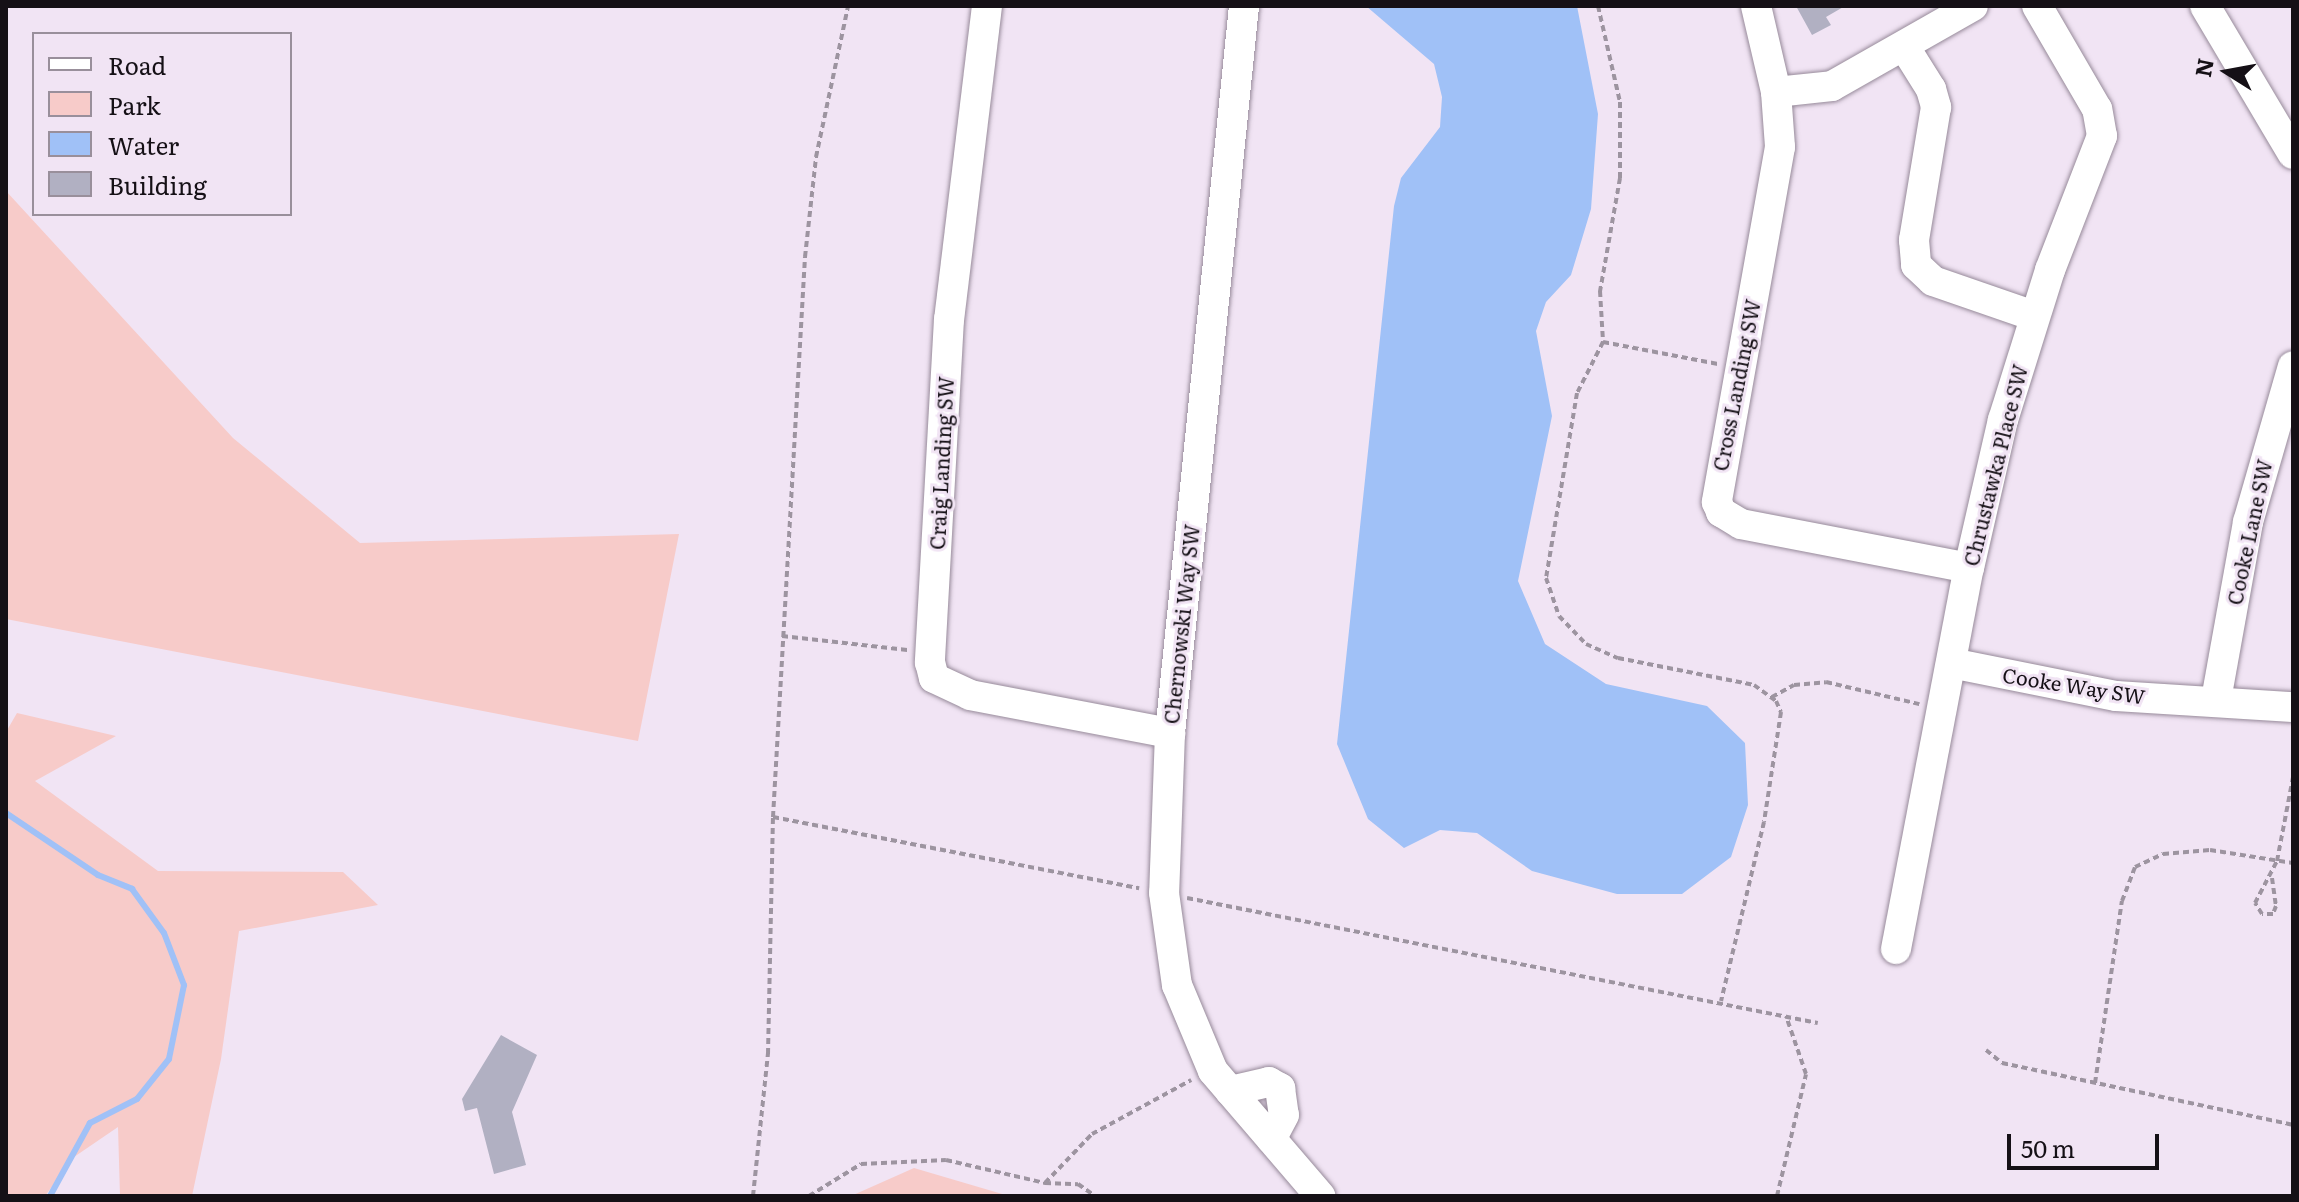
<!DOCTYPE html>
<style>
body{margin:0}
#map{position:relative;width:2299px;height:1202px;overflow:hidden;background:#f1e4f4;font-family:Literata,serif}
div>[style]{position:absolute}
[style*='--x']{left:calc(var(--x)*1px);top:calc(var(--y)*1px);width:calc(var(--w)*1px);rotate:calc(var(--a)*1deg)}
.green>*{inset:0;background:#f7cbc9}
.water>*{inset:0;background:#a0c1f7}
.stream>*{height:6px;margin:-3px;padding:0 3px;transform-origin:3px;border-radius:3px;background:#a0c1f7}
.building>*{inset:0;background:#b1b0c2}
.path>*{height:4px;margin-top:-2px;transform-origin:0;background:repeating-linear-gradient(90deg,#9d94a0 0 6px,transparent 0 10px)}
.roads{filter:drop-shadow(0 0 2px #978a9a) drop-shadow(0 0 2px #978a9a)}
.minor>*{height:30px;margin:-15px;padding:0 15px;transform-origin:15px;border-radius:15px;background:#fff}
span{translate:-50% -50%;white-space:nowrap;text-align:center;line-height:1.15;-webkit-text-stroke:6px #f1e4f4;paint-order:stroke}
.street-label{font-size:20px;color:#151016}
.frame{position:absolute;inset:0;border:8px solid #151016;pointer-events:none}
.legend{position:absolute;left:32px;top:32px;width:260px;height:184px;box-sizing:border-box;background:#f1e4f4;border:2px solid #998f9b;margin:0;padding:10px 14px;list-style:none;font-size:24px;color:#151016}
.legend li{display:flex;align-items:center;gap:16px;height:40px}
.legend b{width:40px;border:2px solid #998f9b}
.north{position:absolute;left:2187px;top:32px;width:80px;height:80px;-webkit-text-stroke:6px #f1e4f4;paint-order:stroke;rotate:281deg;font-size:22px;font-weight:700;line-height:32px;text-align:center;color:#151016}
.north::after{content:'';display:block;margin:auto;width:28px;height:36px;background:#151016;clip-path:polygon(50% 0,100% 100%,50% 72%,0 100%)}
.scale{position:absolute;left:2007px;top:1134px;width:152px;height:36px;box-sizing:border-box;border:4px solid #151016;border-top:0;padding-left:10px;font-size:24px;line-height:28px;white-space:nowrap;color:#151016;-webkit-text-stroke:6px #f1e4f4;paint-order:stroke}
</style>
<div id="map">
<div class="green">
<div style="clip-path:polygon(6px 191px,233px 438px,360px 543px,679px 534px,638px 741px,6px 619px)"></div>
<div style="clip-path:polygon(17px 713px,116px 736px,35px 781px,158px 871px,343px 872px,378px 905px,239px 931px,221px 1059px,192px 1196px,120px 1196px,118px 1127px,74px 1157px,45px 1196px,6px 1196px,6px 732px)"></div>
<div style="clip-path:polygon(914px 1168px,1009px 1196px,851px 1196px)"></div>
</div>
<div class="water">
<div style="clip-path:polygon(1366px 6px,1577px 6px,1598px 114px,1591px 209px,1571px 275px,1546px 302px,1536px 331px,1552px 416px,1518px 581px,1545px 644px,1606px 684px,1707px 706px,1745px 743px,1748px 805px,1731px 857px,1682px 894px,1617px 894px,1532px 871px,1477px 833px,1440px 830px,1404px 848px,1368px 819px,1337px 744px,1394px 206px,1401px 178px,1440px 127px,1442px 97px,1434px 64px)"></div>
</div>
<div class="stream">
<div style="--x:6;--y:813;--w:111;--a:34"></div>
<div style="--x:98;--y:875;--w:37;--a:22"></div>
<div style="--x:132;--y:889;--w:54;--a:54"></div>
<div style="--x:164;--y:933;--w:56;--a:69"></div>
<div style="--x:184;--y:985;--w:76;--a:101.5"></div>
<div style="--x:169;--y:1059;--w:51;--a:128.7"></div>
<div style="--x:137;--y:1099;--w:53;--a:152.9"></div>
<div style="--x:90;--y:1123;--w:83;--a:118.7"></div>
</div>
<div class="building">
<div style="clip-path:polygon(1796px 6px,1845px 6px,1826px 17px,1831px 25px,1812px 35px)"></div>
<div style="clip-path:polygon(501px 1035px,537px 1055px,512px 1112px,526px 1165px,494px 1174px,477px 1108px,465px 1111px,462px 1099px)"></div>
</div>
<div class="path">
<div style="--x:1598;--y:6;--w:98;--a:77.1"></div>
<div style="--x:1620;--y:102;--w:76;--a:90"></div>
<div style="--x:1620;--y:178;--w:115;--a:100"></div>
<div style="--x:1600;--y:291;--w:51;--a:86.6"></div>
<div style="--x:1603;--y:342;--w:57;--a:117"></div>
<div style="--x:1577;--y:393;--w:188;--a:99.5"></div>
<div style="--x:1546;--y:578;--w:40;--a:71.1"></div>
<div style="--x:1559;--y:616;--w:39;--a:46"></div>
<div style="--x:1586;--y:644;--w:35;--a:24"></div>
<div style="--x:1618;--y:658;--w:139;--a:11.2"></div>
<div style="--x:1754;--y:685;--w:27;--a:36"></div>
<div style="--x:1776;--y:701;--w:12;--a:66"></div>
<div style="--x:1781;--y:712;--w:111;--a:98.8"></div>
<div style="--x:1764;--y:822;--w:184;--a:103.5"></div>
<div style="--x:1603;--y:342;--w:117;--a:10.8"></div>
<div style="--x:782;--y:636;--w:126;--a:6.4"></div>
<div style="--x:1772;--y:697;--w:25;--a:-29"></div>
<div style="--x:1794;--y:685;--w:32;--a:-5"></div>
<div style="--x:1826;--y:682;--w:96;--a:13.3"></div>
<div style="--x:773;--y:817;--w:373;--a:11"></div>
<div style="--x:2272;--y:878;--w:28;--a:82"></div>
<div style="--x:2276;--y:906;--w:9;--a:111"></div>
<div style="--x:2273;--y:914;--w:11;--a:180"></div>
<div style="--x:2262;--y:914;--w:13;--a:-122"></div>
<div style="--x:2255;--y:903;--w:47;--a:-62.4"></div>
<div style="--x:2277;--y:861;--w:86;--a:-79.2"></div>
<div style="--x:2293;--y:777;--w:38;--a:-90"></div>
<div style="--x:1187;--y:898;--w:643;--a:11.21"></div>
<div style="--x:1986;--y:1050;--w:21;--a:39"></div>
<div style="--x:2002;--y:1063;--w:298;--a:12"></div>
<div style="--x:2095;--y:1083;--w:184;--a:-81.6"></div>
<div style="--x:2122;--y:901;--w:36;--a:-69"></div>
<div style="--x:2135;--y:867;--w:31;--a:-25"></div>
<div style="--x:2163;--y:854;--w:47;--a:-4.9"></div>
<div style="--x:2210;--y:850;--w:84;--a:8.9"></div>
<div style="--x:1045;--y:1183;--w:68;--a:-46.2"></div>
<div style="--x:1092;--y:1134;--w:113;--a:-28.6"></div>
<div style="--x:753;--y:1196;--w:143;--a:-84"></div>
<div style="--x:768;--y:1054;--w:237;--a:-88.8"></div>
<div style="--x:773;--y:817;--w:561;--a:-86.73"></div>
<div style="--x:805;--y:257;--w:101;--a:-83.7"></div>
<div style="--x:816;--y:157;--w:154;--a:-78"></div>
<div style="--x:809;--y:1196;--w:61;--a:-31.6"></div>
<div style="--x:861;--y:1164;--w:85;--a:-2.7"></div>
<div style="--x:946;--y:1160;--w:102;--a:13.1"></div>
<div style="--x:1045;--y:1183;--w:33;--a:2"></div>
<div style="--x:1078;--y:1184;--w:21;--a:35"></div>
<div style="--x:1777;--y:1196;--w:125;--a:-76.6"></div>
<div style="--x:1806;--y:1074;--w:61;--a:-109"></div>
</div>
<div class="roads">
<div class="minor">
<div style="--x:987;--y:6;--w:315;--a:96.9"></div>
<div style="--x:949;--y:319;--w:344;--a:93.2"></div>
<div style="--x:930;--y:662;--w:16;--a:76"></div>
<div style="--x:934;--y:678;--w:40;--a:25"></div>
<div style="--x:970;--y:695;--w:204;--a:10.8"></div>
<div style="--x:1244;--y:6;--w:731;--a:95.81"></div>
<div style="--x:1170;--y:733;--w:160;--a:92.1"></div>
<div style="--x:1164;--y:893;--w:93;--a:82"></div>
<div style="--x:1177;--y:985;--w:93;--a:67.3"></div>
<div style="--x:1213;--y:1071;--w:165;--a:49.4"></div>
<div style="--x:1756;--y:6;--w:88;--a:76.9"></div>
<div style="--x:1776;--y:92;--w:55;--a:85.8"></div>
<div style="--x:1780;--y:147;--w:361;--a:100.1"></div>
<div style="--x:1717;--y:502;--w:11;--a:68"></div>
<div style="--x:1721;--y:512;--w:23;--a:31"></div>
<div style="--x:1741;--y:524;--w:232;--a:10.9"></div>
<div style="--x:2205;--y:6;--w:172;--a:59.3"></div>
<div style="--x:1904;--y:46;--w:51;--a:57.9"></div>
<div style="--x:1931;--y:89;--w:19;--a:74"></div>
<div style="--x:1936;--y:107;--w:135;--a:99.4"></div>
<div style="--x:1914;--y:240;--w:25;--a:85"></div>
<div style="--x:1916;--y:265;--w:23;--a:43"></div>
<div style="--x:1933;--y:281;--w:107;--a:19.1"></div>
<div style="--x:1776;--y:92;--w:56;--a:-6.1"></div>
<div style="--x:1832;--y:86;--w:162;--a:-29.6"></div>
<div style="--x:1951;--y:663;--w:168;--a:11.3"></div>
<div style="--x:2116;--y:696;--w:177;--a:3.6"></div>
<div style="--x:2216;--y:700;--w:181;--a:-79.8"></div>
<div style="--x:2248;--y:522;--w:162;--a:-73.9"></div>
<div style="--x:1896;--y:949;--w:388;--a:-79.2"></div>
<div style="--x:1969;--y:568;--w:152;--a:-77.1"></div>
<div style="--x:2003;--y:420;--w:157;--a:-72.6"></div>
<div style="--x:2050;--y:270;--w:144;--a:-68.8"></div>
<div style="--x:2102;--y:136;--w:27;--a:-100"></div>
<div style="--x:2097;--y:109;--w:119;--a:-120.2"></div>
<div style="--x:1230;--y:1091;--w:40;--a:-13"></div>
<div style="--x:1269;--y:1082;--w:13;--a:29"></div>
<div style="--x:1280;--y:1088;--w:27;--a:82"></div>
<div style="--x:1284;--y:1115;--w:27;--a:118"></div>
</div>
</div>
<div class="street-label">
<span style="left:1736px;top:385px;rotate:-79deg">Cross Landing SW</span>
<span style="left:941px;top:463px;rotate:-87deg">Craig Landing SW</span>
<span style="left:1995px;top:465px;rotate:-76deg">Chrustawka Place SW</span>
<span style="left:2249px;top:532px;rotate:-78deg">Cooke Lane SW</span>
<span style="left:1181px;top:624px;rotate:-84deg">Chernowski Way SW</span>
<span style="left:2074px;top:685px;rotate:9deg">Cooke Way SW</span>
</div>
<div class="frame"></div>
<ul class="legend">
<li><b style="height:10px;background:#fff"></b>Road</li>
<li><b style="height:22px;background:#f7cbc9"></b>Park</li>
<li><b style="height:22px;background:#a0c1f7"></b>Water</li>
<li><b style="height:22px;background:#b1b0c2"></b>Building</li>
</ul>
<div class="north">N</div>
<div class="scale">50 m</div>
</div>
